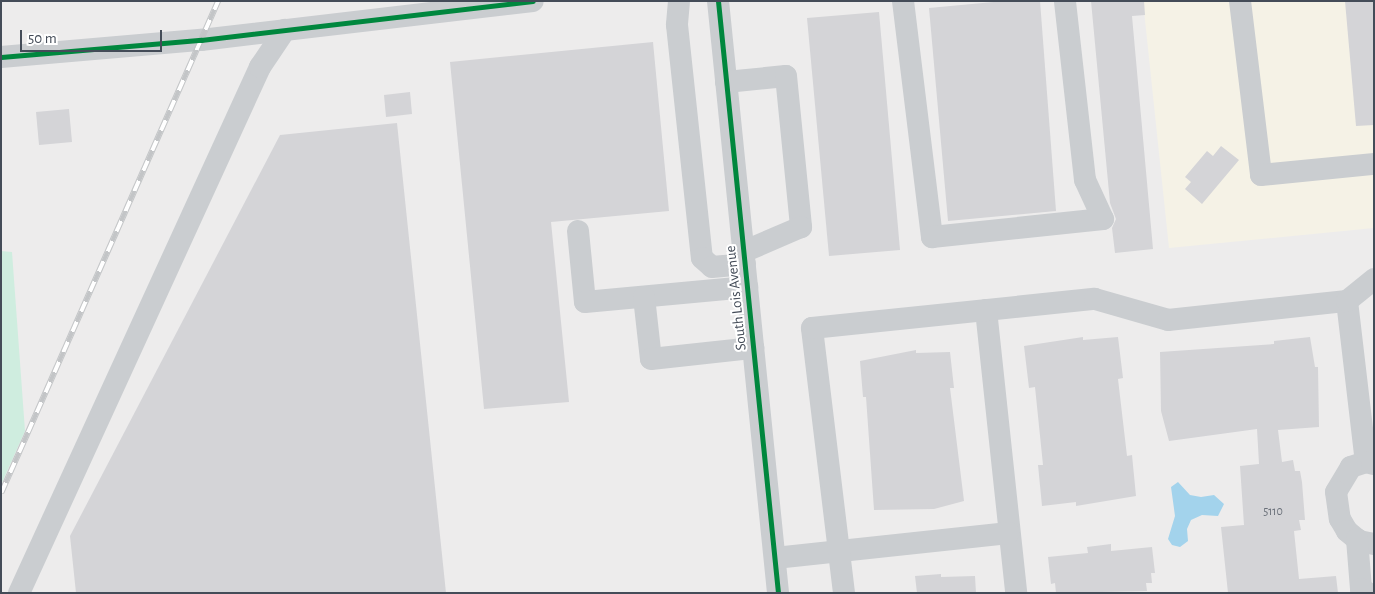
<!DOCTYPE html>
<style>
body{margin:0}
#map{position:relative;width:1375px;height:594px;overflow:hidden;background:#edecec;font-family:"Alegreya Sans",sans-serif}
div>[style]{position:absolute}
[style*='--x']{left:calc(var(--x)*1px);top:calc(var(--y)*1px);width:calc(var(--w)*1px);rotate:calc(var(--a)*1deg)}
.commercial>*{inset:0;background:#f5f2e6}
.green>*{inset:0;background:#cfeddf}
.water>*{inset:0;background:#a3d3ec}
.building>*{inset:0;background:#d4d4d7}
.minor>*{height:22px;margin:-11px;padding:0 11px;transform-origin:11px;border-radius:11px;background:#cacdd0}
.rail>*{height:5.5px;margin-top:-2.75px;transform-origin:0;background:repeating-linear-gradient(90deg,#fff 0 11px,#c3c5c7 0 22px);box-sizing:border-box;border-block:1px solid #c3c5c7}
.cycleway>*{height:5px;margin:-2.5px;padding:0 2.5px;transform-origin:2.5px;border-radius:2.5px;background:#00873e}
span{translate:-50% -50%;white-space:nowrap;text-align:center;line-height:1.15;-webkit-text-stroke:4px #fff;paint-order:stroke}
.number-label{font-size:12px;color:#6a7079}
.number-label span{-webkit-text-stroke-width:0}
.street-label{font-size:15px;color:#444c58}
.frame{position:absolute;inset:0;border:2px solid #444c58;pointer-events:none}
.scale{position:absolute;left:20px;top:30px;width:142px;height:22px;box-sizing:border-box;border:2px solid #444c58;border-top:0;padding-left:6px;font-size:15px;line-height:18px;white-space:nowrap;color:#444c58;-webkit-text-stroke:4px #fff;paint-order:stroke}
</style>
<div id="map">
<div class="commercial">
<div style="clip-path:polygon(1143px 1px,1374px 1px,1374px 228px,1169px 248px)"></div>
</div>
<div class="green">
<div style="clip-path:polygon(1px 251px,12px 252px,25px 431px,1px 485px)"></div>
</div>
<div class="water">
<div style="clip-path:polygon(1178px 482px,1190px 495px,1201px 497px,1214px 495px,1224px 504px,1218px 516px,1202px 515px,1191px 520px,1187px 529px,1188px 541px,1180px 547px,1172px 545px,1168px 539px,1175px 516px,1171px 487px)"></div>
</div>
<div class="building">
<div style="clip-path:polygon(1004px 1px,1040px 1px,1056px 211px,948px 221px,929px 8px)"></div>
<div style="clip-path:polygon(1091px 1px,1144px 1px,1145px 15px,1132px 16px,1153px 249px,1115px 253px,1112px 228px,1116px 219px,1110px 203px)"></div>
<div style="clip-path:polygon(1345px 1px,1374px 1px,1374px 125px,1356px 126px)"></div>
<div style="clip-path:polygon(879px 12px,900px 250px,829px 256px,807px 18px)"></div>
<div style="clip-path:polygon(653px 42px,669px 211px,551px 222px,569px 402px,484px 409px,450px 62px)"></div>
<div style="clip-path:polygon(410px 92px,412px 114px,386px 117px,384px 95px)"></div>
<div style="clip-path:polygon(69px 109px,72px 142px,39px 145px,36px 112px)"></div>
<div style="clip-path:polygon(397px 123px,446px 593px,76px 593px,70px 536px,280px 135px)"></div>
<div style="clip-path:polygon(1221px 146px,1239px 160px,1202px 204px,1185px 189px,1191px 182px,1185px 177px,1207px 151px,1213px 156px)"></div>
<div style="clip-path:polygon(1083px 337px,1083px 340px,1118px 337px,1123px 378px,1118px 379px,1127px 456px,1132px 455px,1136px 496px,1076px 506px,1076px 502px,1042px 506px,1038px 465px,1043px 465px,1035px 387px,1029px 388px,1024px 346px)"></div>
<div style="clip-path:polygon(1310px 337px,1315px 367px,1318px 367px,1319px 427px,1278px 430px,1282px 462px,1293px 460px,1295px 471px,1300px 471px,1302px 482px,1305px 520px,1299px 520px,1301px 530px,1294px 531px,1299px 579px,1336px 576px,1338px 593px,1228px 593px,1221px 527px,1244px 525px,1240px 466px,1259px 464px,1257px 429px,1169px 441px,1161px 411px,1160px 352px,1274px 344px,1274px 341px)"></div>
<div style="clip-path:polygon(916px 350px,916px 353px,950px 352px,954px 388px,950px 388px,964px 501px,934px 509px,874px 510px,866px 397px,863px 397px,860px 361px)"></div>
<div style="clip-path:polygon(1111px 544px,1111px 551px,1152px 547px,1155px 573px,1151px 573px,1152px 583px,1146px 583px,1147px 591px,1056px 593px,1055px 583px,1051px 584px,1048px 557px,1088px 553px,1087px 547px)"></div>
<div style="clip-path:polygon(941px 574px,941px 577px,975px 576px,976px 593px,917px 593px,915px 576px)"></div>
</div>
<div class="minor">
<div style="--x:679;--y:1;--w:24;--a:95"></div>
<div style="--x:677;--y:25;--w:234;--a:83.9"></div>
<div style="--x:702;--y:258;--w:13;--a:42"></div>
<div style="--x:712;--y:267;--w:33;--a:-5"></div>
<div style="--x:718;--y:1;--w:595;--a:84.21"></div>
<div style="--x:903;--y:1;--w:238;--a:83"></div>
<div style="--x:932;--y:237;--w:172;--a:-6"></div>
<div style="--x:1103;--y:219;--w:43;--a:-114.8"></div>
<div style="--x:1085;--y:180;--w:180;--a:-96.4"></div>
<div style="--x:1240;--y:1;--w:175;--a:83.1"></div>
<div style="--x:1261;--y:175;--w:114;--a:-5.6"></div>
<div style="--x:1;--y:57;--w:201;--a:-4.9"></div>
<div style="--x:201;--y:40;--w:334;--a:-6.7"></div>
<div style="--x:726;--y:82;--w:60;--a:-5.7"></div>
<div style="--x:786;--y:76;--w:152;--a:84.3"></div>
<div style="--x:801;--y:227;--w:63;--a:156.7"></div>
<div style="--x:578;--y:231;--w:71;--a:84.4"></div>
<div style="--x:585;--y:302;--w:163;--a:-5.3"></div>
<div style="--x:644;--y:297;--w:62;--a:83.6"></div>
<div style="--x:651;--y:359;--w:103;--a:-6.2"></div>
<div style="--x:1347;--y:301;--w:162;--a:83.3"></div>
<div style="--x:986;--y:310;--w:285;--a:83.9"></div>
<div style="--x:1374;--y:464;--w:8;--a:-166"></div>
<div style="--x:1366;--y:462;--w:16;--a:162"></div>
<div style="--x:1351;--y:467;--w:29;--a:121"></div>
<div style="--x:1336;--y:492;--w:27;--a:82"></div>
<div style="--x:1340;--y:519;--w:14;--a:60"></div>
<div style="--x:1347;--y:531;--w:16;--a:40"></div>
<div style="--x:1359;--y:541;--w:15;--a:11"></div>
<div style="--x:1357;--y:539;--w:50;--a:85.4"></div>
<div style="--x:1361;--y:589;--w:8;--a:30"></div>
<div style="--x:775;--y:558;--w:235;--a:-6.1"></div>
<div style="--x:19;--y:593;--w:579;--a:-65.38"></div>
<div style="--x:260;--y:67;--w:45;--a:-56"></div>
<div style="--x:844;--y:593;--w:267;--a:-96.9"></div>
<div style="--x:812;--y:328;--w:284;--a:-5.9"></div>
<div style="--x:1095;--y:299;--w:76;--a:16"></div>
<div style="--x:1168;--y:320;--w:180;--a:-6.1"></div>
<div style="--x:1347;--y:301;--w:35;--a:-39"></div>
</div>
<div class="rail">
<div style="--x:1;--y:493;--w:538;--a:-66.2"></div>
</div>
<div class="cycleway">
<div style="--x:718;--y:1;--w:595;--a:84.21"></div>
<div style="--x:1;--y:57;--w:201;--a:-4.9"></div>
<div style="--x:201;--y:40;--w:334;--a:-6.7"></div>
</div>
<div class="number-label">
<span style="left:1273px;top:512px">5110</span>
</div>
<div class="street-label">
<span style="left:736px;top:298px;rotate:-96deg">South Lois Avenue</span>
</div>
<div class="frame"></div>
<div class="scale">50 m</div>
</div>
